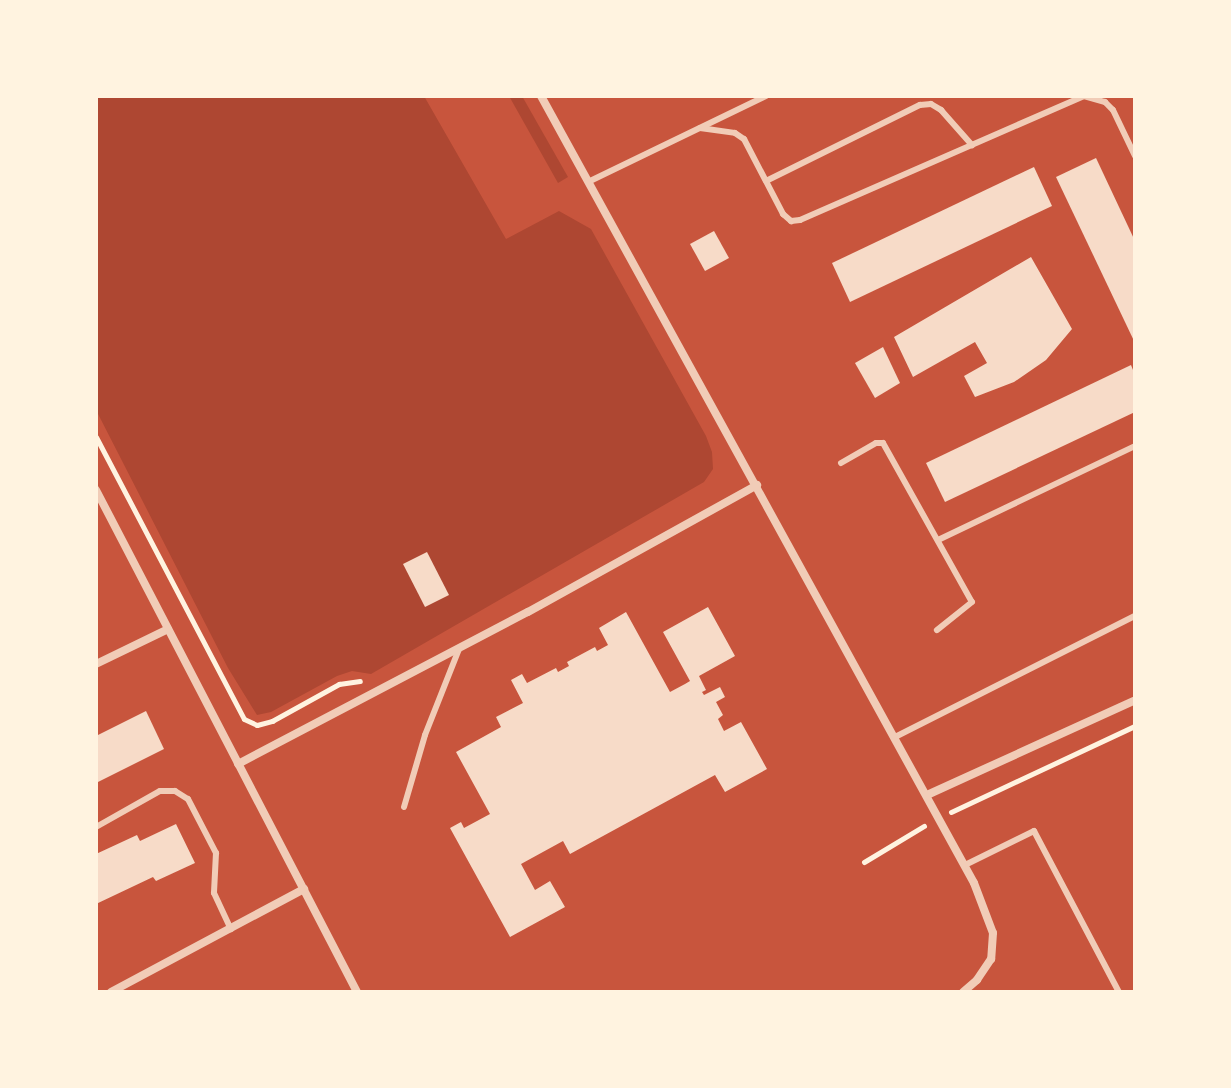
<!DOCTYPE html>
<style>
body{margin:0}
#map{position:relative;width:1231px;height:1088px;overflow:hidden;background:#c8553d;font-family:Bitter,serif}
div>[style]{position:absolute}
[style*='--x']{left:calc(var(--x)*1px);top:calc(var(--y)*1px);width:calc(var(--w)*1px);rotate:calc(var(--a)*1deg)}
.green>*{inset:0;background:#ae4732}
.building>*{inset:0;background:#f7dbc8}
.path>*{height:5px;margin:-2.5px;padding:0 2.5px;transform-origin:2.5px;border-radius:2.5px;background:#fff3e0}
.service>*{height:6px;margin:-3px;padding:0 3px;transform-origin:3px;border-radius:3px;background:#f1ccb7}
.minor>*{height:8px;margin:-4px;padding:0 4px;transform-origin:4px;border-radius:4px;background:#f1ccb7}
span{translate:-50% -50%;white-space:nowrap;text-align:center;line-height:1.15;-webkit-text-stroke:8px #fff3e0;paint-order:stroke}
.frame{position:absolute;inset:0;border:98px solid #fff3e0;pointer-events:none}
</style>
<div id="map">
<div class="green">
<div style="clip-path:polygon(96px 96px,424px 96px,506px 239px,559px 211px,591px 229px,706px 436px,712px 452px,713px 469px,704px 482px,371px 674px,352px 671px,337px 676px,271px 712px,257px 715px,228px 668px,96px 410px)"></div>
<div style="clip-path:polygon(509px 96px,522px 96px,568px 177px,558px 183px)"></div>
</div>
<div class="building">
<div style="clip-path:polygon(1096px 158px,1135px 241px,1135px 343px,1056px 177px)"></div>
<div style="clip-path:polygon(1034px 167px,1052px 206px,850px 302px,832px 263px)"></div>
<div style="clip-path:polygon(714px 231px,729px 258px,705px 271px,690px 244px)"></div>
<div style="clip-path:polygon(1031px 257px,1072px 329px,1046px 360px,1014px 382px,975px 397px,964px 376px,987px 363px,975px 342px,913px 377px,894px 337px)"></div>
<div style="clip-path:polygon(883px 347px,900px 383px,875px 398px,855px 363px)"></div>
<div style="clip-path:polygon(1131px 365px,1135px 375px,1135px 412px,945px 502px,926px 463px)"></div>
<div style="clip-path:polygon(427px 552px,449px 595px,425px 607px,403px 564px)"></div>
<div style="clip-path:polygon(708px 607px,735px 656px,699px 676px,706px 690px,702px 692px,704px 695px,720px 687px,725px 697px,716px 702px,723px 715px,718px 719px,724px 731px,741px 722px,767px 769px,725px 792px,715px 775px,570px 854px,563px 841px,521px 864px,535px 890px,550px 881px,565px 907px,510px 937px,450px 828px,461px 822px,464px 828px,490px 814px,456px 752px,501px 727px,496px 717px,523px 703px,511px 680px,522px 674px,527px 683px,556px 668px,558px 672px,569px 666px,567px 662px,595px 647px,597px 651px,608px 645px,599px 628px,626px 612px,670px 692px,685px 684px,690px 681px,663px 632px)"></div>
<div style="clip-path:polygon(146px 711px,164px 749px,96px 783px,96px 736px)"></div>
<div style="clip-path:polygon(176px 824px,195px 863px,156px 881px,153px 877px,96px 904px,96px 854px,137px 835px,140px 841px)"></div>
</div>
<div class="path">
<div style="--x:96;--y:437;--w:318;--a:62.3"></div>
<div style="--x:244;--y:719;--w:14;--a:25"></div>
<div style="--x:257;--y:725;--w:16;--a:-15"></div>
<div style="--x:272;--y:721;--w:77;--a:-28.9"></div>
<div style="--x:339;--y:684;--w:21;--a:-8"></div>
<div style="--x:951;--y:812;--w:203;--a:-25.1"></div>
<div style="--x:864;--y:862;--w:70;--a:-31"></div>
</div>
<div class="service">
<div style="--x:1084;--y:96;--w:22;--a:16"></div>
<div style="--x:1105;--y:102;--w:11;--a:45"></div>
<div style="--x:1113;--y:110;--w:51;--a:64.4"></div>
<div style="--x:700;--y:128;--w:35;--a:8"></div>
<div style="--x:735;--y:133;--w:11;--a:34"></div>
<div style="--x:744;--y:139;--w:85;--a:62.5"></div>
<div style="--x:783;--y:214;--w:11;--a:41"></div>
<div style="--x:791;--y:221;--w:9;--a:-6"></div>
<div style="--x:800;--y:220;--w:310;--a:-23.6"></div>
<div style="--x:766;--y:181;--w:172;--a:-26.3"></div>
<div style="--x:920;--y:105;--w:11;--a:-5"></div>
<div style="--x:931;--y:104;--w:12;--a:31"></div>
<div style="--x:941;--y:110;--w:47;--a:48.5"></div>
<div style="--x:588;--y:182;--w:198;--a:-25.8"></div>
<div style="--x:841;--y:463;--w:40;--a:-29.7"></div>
<div style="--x:876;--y:443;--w:7;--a:0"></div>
<div style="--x:883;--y:443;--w:182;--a:60.8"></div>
<div style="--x:972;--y:602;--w:45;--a:141.3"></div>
<div style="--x:938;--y:540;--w:218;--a:-25.5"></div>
<div style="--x:895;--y:737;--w:269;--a:-26.8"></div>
<div style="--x:404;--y:807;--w:75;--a:-73.7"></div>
<div style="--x:425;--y:735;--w:92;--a:-68.4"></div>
<div style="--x:96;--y:827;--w:73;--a:-29.4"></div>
<div style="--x:160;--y:791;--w:15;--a:0"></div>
<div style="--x:175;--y:791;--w:15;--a:32"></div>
<div style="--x:188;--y:799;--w:61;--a:62.6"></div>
<div style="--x:216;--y:853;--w:40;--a:92.9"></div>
<div style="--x:214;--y:893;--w:40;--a:65"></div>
<div style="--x:965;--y:865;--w:77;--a:-26.2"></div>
<div style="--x:1034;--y:831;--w:182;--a:62.2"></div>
</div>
<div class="minor">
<div style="--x:541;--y:96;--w:898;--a:61.18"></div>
<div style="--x:974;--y:883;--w:53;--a:69.2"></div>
<div style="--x:993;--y:933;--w:26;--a:94"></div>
<div style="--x:991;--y:959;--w:25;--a:124"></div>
<div style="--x:977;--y:980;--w:18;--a:139"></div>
<div style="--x:96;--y:490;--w:566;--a:62.53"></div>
<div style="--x:96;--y:664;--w:80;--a:-25.9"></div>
<div style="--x:238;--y:764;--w:327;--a:-27.7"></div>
<div style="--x:528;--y:612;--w:262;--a:-29"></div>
<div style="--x:927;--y:795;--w:229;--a:-24.5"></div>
<div style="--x:111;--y:992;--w:219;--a:-28.1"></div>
</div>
<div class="frame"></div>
</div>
